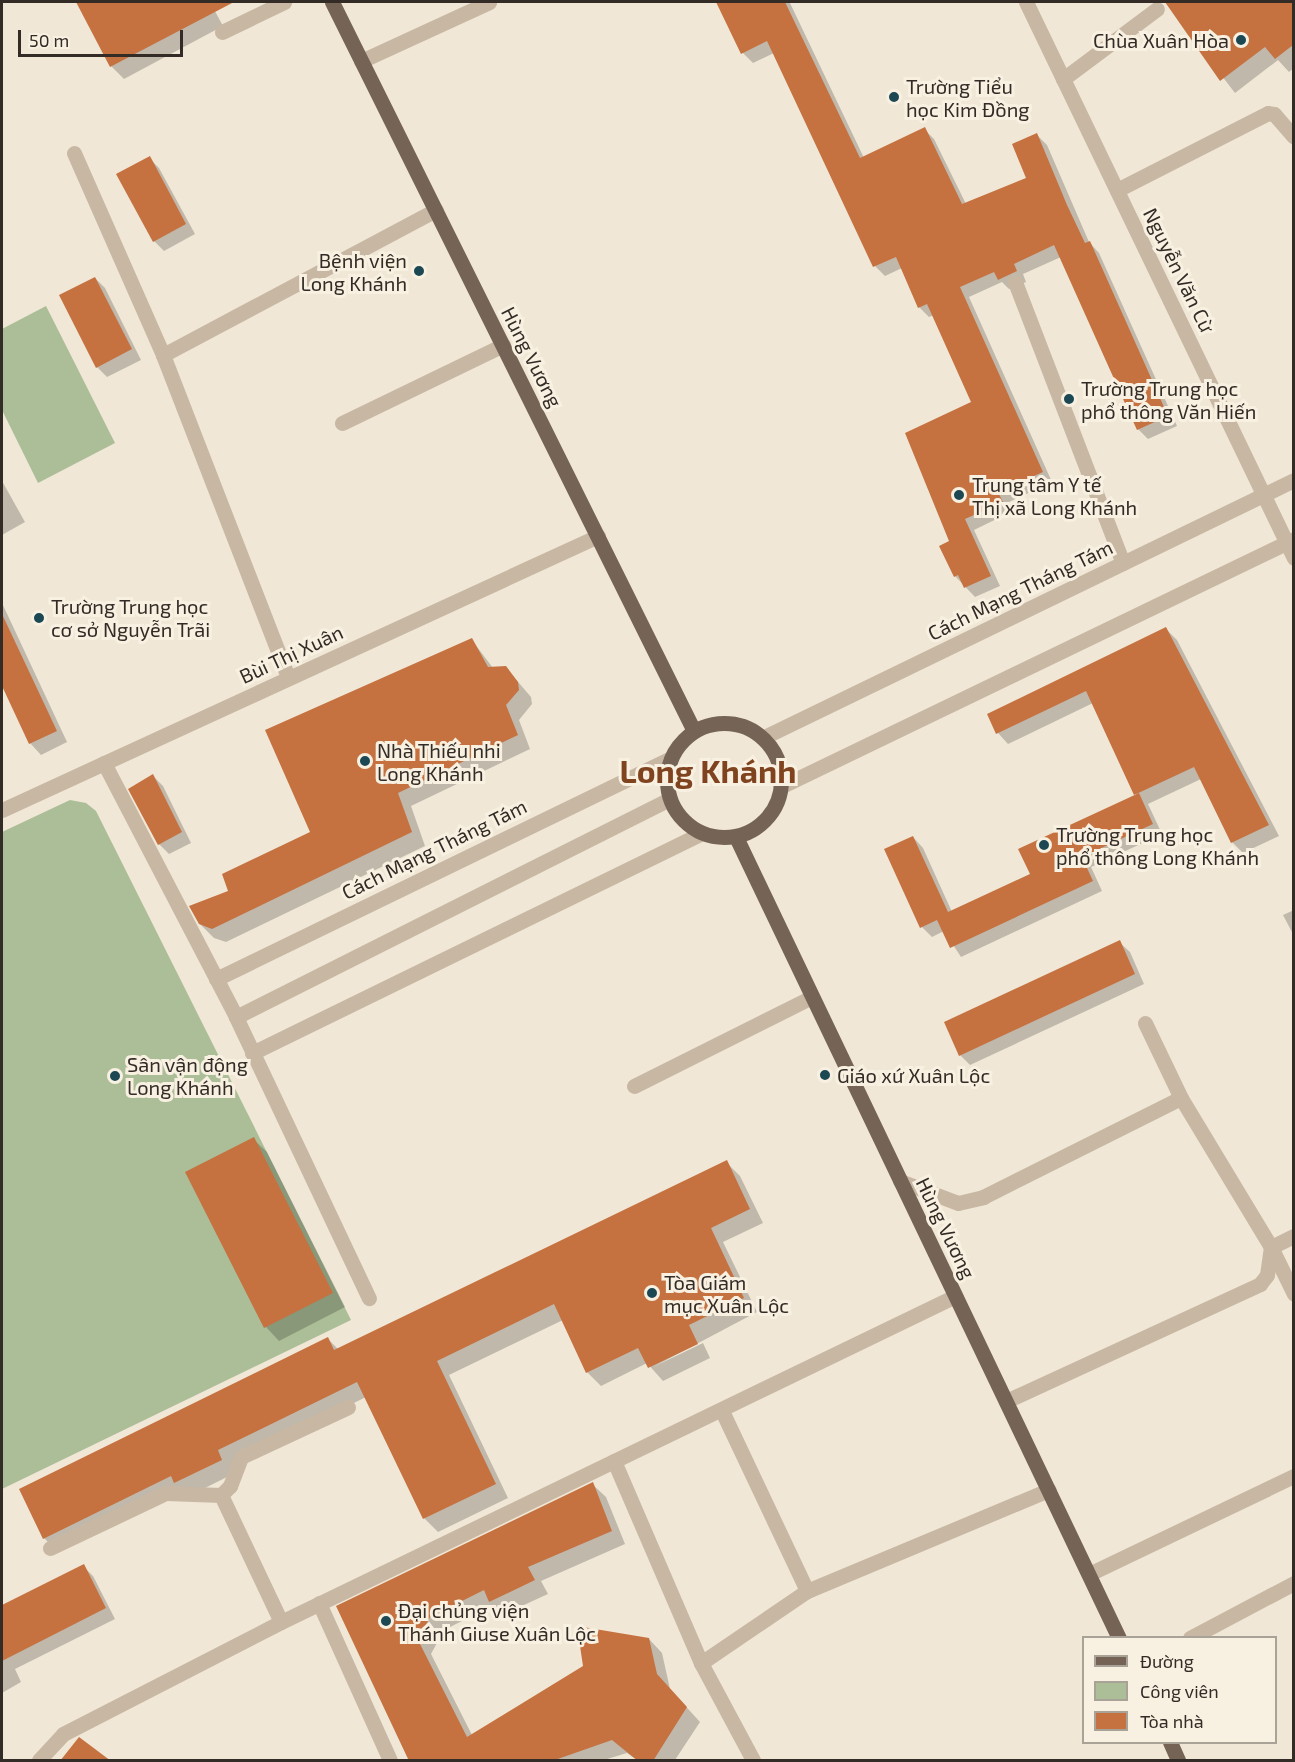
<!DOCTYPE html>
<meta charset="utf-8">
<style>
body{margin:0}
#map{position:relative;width:1295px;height:1762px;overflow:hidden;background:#f0e7d6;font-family:"Exo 2",sans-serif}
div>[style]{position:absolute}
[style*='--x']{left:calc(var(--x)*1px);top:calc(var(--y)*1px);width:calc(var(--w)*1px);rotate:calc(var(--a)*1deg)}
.green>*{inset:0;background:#acbe97}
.shadow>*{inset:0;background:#0003}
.building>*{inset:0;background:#c57140}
.minor>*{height:15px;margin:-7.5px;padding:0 7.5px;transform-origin:7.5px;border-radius:7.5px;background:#c8b8a3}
.major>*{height:15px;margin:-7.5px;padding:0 7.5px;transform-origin:7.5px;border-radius:7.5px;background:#756456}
.major>.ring{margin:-7.5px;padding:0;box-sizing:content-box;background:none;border:15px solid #756456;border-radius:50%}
.dots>*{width:16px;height:16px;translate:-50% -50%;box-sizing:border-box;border:3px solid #f8f1e2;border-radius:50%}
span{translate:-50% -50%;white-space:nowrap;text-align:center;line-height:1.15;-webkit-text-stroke:6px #f8f1e2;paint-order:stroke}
.poi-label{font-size:20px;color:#332b25}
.right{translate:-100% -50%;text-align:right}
.left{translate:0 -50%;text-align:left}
.street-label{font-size:20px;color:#332b25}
.town-label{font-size:32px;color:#80431f;font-weight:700}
.frame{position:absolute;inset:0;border:3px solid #332b25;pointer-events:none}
.legend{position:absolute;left:1082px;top:1636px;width:195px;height:108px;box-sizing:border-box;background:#f8f1e2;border:2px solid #a9a296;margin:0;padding:8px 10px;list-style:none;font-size:18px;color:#332b25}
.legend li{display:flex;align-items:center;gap:12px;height:30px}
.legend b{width:30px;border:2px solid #a9a296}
.scale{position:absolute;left:18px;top:30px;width:165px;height:27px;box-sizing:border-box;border:3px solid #332b25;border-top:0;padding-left:8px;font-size:18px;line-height:21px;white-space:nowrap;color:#332b25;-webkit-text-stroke:4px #f8f1e2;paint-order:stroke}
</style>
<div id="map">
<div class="green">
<div style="clip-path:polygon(46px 306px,115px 443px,38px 483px,2px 410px,2px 329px)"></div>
<div style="clip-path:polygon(70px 800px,86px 803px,96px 811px,351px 1320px,2px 1489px,2px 832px)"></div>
</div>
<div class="shadow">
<div style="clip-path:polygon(78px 2px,210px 2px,223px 26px,124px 79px,111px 66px)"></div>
<div style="clip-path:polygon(719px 2px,793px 2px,790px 3px,864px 158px,924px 129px,934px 139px,966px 204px,1028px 178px,1037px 135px,1047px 145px,1089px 242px,1099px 253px,1177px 426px,1148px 439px,1138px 429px,1061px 257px,1023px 274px,1026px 282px,1009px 289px,1002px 282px,969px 297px,1052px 482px,1007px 503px,1011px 512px,974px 530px,1000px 586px,975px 597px,955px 576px,951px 542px,973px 402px,934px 315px,929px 317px,919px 307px,902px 268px,885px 276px,875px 266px,774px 53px,753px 63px,743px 53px)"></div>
<div style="clip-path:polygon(1165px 2px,1234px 2px,1236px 5px,1240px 2px,1294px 2px,1294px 68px,1289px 72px,1278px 60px,1235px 93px)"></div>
<div style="clip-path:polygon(149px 158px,159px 168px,195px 234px,164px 251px,154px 241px)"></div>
<div style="clip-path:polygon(95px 278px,105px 288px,141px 360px,107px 377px,97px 367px)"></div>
<div style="clip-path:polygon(2px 481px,25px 522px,2px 535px)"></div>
<div style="clip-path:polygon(2px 603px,67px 742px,41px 755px,30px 743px,2px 683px)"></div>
<div style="clip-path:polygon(1166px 629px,1177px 640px,1279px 836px,1243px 853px,1232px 842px,1201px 779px,1148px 804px,1162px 834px,1091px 867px,1102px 891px,961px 957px,944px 931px,932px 937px,922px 927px,913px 837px,923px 848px,952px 912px,1032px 875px,1137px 796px,1093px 703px,1008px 744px,998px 733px,989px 715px)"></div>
<div style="clip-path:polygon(471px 639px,493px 668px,506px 668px,531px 697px,532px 704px,519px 720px,530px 749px,411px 806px,425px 846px,226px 942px,214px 938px,200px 924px,230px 892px,312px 832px)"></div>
<div style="clip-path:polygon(153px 776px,163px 786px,191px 843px,169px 854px,159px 844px)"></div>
<div style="clip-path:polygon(1294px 910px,1294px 936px,1283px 915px)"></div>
<div style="clip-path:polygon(1119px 942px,1130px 952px,1144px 984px,970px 1065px,960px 1055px)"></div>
<div style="clip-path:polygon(253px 1139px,267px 1152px,345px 1307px,279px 1341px,266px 1327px)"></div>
<div style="clip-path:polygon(726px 1162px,740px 1176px,763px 1223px,723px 1242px,757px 1312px,653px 1367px,703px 1343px,710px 1358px,663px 1381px,647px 1363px,601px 1386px,587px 1372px,563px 1320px,449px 1375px,508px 1498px,438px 1532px,424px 1518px,366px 1397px,231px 1464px,235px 1473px,189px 1496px,183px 1490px,58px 1552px,44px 1538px,328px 1339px,338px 1349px)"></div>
<div style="clip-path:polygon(592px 1484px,606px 1497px,625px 1544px,541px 1581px,548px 1594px,504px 1614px,494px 1605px,444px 1630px,431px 1654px,472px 1735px,649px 1639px,662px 1653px,670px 1689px,700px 1722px,675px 1760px,637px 1760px,627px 1753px,604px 1760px,411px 1760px,338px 1607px)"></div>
<div style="clip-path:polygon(83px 1566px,93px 1576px,115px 1619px,15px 1669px,21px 1682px,2px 1693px,2px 1606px)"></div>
</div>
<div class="building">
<div style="clip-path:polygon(76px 2px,234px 2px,110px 67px)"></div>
<div style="clip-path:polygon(716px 2px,785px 2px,860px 158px,925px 127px,962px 204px,1026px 178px,1012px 144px,1037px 133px,1067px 205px,1085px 243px,1090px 241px,1168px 416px,1137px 430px,1054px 245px,1014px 264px,1017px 271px,998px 280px,994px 272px,960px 287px,1043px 472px,998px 492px,1003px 502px,965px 519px,991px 576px,964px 588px,958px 575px,954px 577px,939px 546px,949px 541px,905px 433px,971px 402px,927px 304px,918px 308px,896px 257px,873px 267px,767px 41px,741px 54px)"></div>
<div style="clip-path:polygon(1165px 2px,1293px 2px,1293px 45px,1275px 59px,1265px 47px,1220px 81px)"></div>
<div style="clip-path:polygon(150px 156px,186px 224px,153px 242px,116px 174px)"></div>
<div style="clip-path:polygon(95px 277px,132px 349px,96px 368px,59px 295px)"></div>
<div style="clip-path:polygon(2px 614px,57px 731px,29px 744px,2px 686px)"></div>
<div style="clip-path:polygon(1166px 627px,1269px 825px,1231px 843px,1194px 767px,1134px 795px,1086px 691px,996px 734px,987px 714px)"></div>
<div style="clip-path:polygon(472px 638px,488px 667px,506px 666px,518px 682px,519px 690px,506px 705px,518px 735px,398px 793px,412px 832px,212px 929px,199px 924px,189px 906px,228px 891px,222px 874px,310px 832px,265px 730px)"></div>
<div style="clip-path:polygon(153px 774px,182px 832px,158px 845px,128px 789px)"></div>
<div style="clip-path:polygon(1139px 793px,1153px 824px,1082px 857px,1093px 881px,950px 948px,937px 920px,920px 928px,884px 849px,913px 836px,948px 912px,1030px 874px,1018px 849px)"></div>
<div style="clip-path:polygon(1120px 940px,1135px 974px,959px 1056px,944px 1022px)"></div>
<div style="clip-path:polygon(254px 1137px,333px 1293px,264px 1328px,185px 1172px)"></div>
<div style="clip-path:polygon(727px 1160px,750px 1209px,711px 1228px,744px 1298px,689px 1325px,698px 1344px,648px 1368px,638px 1348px,586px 1373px,554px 1304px,437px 1361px,496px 1484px,423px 1519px,357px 1382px,218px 1450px,222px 1460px,174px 1483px,171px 1476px,43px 1539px,19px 1489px,328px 1337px,334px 1350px)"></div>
<div style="clip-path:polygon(593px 1482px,612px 1531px,528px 1567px,535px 1580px,489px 1602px,484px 1590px,430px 1617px,418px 1640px,467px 1737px,583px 1666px,577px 1626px,649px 1638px,657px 1674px,687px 1707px,653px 1761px,638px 1761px,612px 1740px,552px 1761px,409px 1761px,336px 1606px)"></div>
<div style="clip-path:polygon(84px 1564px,106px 1608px,2px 1661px,2px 1605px)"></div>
<div style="clip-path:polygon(79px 1737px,111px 1761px,60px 1761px)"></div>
</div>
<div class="minor">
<div style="--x:1026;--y:2;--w:617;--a:64.27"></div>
<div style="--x:222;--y:32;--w:69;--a:-25.8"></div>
<div style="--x:361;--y:61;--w:141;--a:-24.7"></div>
<div style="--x:1063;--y:79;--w:117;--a:-36.7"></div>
<div style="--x:74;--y:153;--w:221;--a:66.2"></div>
<div style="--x:163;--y:355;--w:346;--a:68.8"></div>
<div style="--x:1117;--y:190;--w:169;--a:-27"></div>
<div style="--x:1268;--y:113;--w:6;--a:9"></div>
<div style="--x:1274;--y:114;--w:30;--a:49"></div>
<div style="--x:1015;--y:282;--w:301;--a:69"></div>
<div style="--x:163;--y:355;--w:309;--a:-28"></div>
<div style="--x:342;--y:423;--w:179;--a:-25.8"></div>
<div style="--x:764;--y:737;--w:589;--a:-25.87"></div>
<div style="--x:104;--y:763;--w:286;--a:62.5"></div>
<div style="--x:236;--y:1017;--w:311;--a:64.7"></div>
<div style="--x:782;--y:786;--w:568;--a:-25.75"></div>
<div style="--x:2;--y:810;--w:656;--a:-24.69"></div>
<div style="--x:216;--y:979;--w:506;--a:-25.91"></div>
<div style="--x:236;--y:1017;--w:485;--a:-26.7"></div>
<div style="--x:1145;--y:1023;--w:83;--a:64.4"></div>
<div style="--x:1181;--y:1098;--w:174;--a:58.9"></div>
<div style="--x:1271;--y:1247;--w:52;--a:63.9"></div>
<div style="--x:252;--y:1053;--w:501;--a:-26.05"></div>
<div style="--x:634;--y:1086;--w:199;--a:-26.6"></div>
<div style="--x:900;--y:1181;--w:62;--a:20.8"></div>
<div style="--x:958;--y:1203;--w:26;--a:-13"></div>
<div style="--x:983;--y:1197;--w:221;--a:-26.6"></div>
<div style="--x:1006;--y:1401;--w:280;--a:-24.7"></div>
<div style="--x:1260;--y:1284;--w:11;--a:-52"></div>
<div style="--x:1267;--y:1275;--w:28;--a:-82"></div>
<div style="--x:1271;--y:1247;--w:25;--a:-26"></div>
<div style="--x:722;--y:1411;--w:199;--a:64.7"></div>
<div style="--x:614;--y:1461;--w:220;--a:66.7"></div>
<div style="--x:701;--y:1663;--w:110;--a:61.8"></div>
<div style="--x:221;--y:1495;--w:140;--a:64.7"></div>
<div style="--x:50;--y:1548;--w:128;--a:-25.4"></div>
<div style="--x:166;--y:1493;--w:55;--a:2.1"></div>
<div style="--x:221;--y:1495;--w:13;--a:-45"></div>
<div style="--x:230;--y:1486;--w:31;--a:-69"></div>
<div style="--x:241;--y:1457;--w:118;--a:-25"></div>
<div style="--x:1089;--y:1574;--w:227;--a:-25.6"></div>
<div style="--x:319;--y:1603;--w:172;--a:65.7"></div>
<div style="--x:1190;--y:1638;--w:118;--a:-27.9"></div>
<div style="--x:701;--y:1663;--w:128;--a:-34.2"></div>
<div style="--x:807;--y:1591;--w:262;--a:-22.7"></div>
<div style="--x:39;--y:1760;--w:35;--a:-47"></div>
<div style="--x:63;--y:1734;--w:245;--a:-27.2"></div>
<div style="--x:281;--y:1622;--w:749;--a:-25.81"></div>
</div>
<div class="major">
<div style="--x:332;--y:2;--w:814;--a:63.59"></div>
<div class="ring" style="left:667px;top:723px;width:99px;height:99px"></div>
<div style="--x:736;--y:837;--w:888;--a:64.45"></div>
<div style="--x:1170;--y:1742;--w:20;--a:66"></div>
</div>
<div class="dots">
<div style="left:1241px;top:40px;background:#1b4853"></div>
<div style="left:894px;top:97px;background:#1b4853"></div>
<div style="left:419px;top:271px;background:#1b4853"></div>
<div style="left:1069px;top:399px;background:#1b4853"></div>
<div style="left:959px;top:495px;background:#1b4853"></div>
<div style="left:39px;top:618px;background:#1b4853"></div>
<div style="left:365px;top:761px;background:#1b4853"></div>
<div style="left:1044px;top:845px;background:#1b4853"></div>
<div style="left:825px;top:1075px;background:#1b4853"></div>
<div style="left:115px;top:1076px;background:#1b4853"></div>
<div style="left:652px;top:1293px;background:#1b4853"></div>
<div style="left:386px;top:1621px;background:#1b4853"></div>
</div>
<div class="poi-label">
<span class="right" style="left:1229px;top:40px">Chùa Xuân Hòa</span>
<span class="left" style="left:906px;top:98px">Trường Tiểu<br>học Kim Đồng</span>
<span class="right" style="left:407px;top:272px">Bệnh viện<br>Long Khánh</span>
<span class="left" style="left:1081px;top:400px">Trường Trung học<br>phổ thông Văn Hiến</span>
<span class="left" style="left:972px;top:496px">Trung tâm Y tế<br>Thị xã Long Khánh</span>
<span class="left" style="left:51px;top:618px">Trường Trung học<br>cơ sở Nguyễn Trãi</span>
<span class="left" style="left:377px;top:762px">Nhà Thiếu nhi<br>Long Khánh</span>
<span class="left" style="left:1056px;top:846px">Trường Trung học<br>phổ thông Long Khánh</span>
<span class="left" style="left:127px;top:1076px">Sân vận động<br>Long Khánh</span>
<span class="left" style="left:837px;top:1075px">Giáo xứ Xuân Lộc</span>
<span class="left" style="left:664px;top:1294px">Tòa Giám<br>mục Xuân Lộc</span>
<span class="left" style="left:398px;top:1622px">Đại chủng viện<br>Thánh Giuse Xuân Lộc</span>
</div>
<div class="street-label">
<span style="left:1179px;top:270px;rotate:64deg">Nguyễn Văn Cừ</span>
<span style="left:532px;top:357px;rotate:63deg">Hùng Vương</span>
<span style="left:1020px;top:590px;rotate:-26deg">Cách Mạng Tháng Tám</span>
<span style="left:291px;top:654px;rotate:-25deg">Bùi Thị Xuân</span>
<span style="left:434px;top:849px;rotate:-26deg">Cách Mạng Tháng Tám</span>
<span style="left:946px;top:1228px;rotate:64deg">Hùng Vương</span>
</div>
<div class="town-label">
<span style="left:708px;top:770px">Long Khánh</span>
</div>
<div class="frame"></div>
<ul class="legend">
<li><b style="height:8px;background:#756456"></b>Đường</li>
<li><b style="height:16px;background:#acbe97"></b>Công viên</li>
<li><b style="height:16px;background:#c57140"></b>Tòa nhà</li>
</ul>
<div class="scale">50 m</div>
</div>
